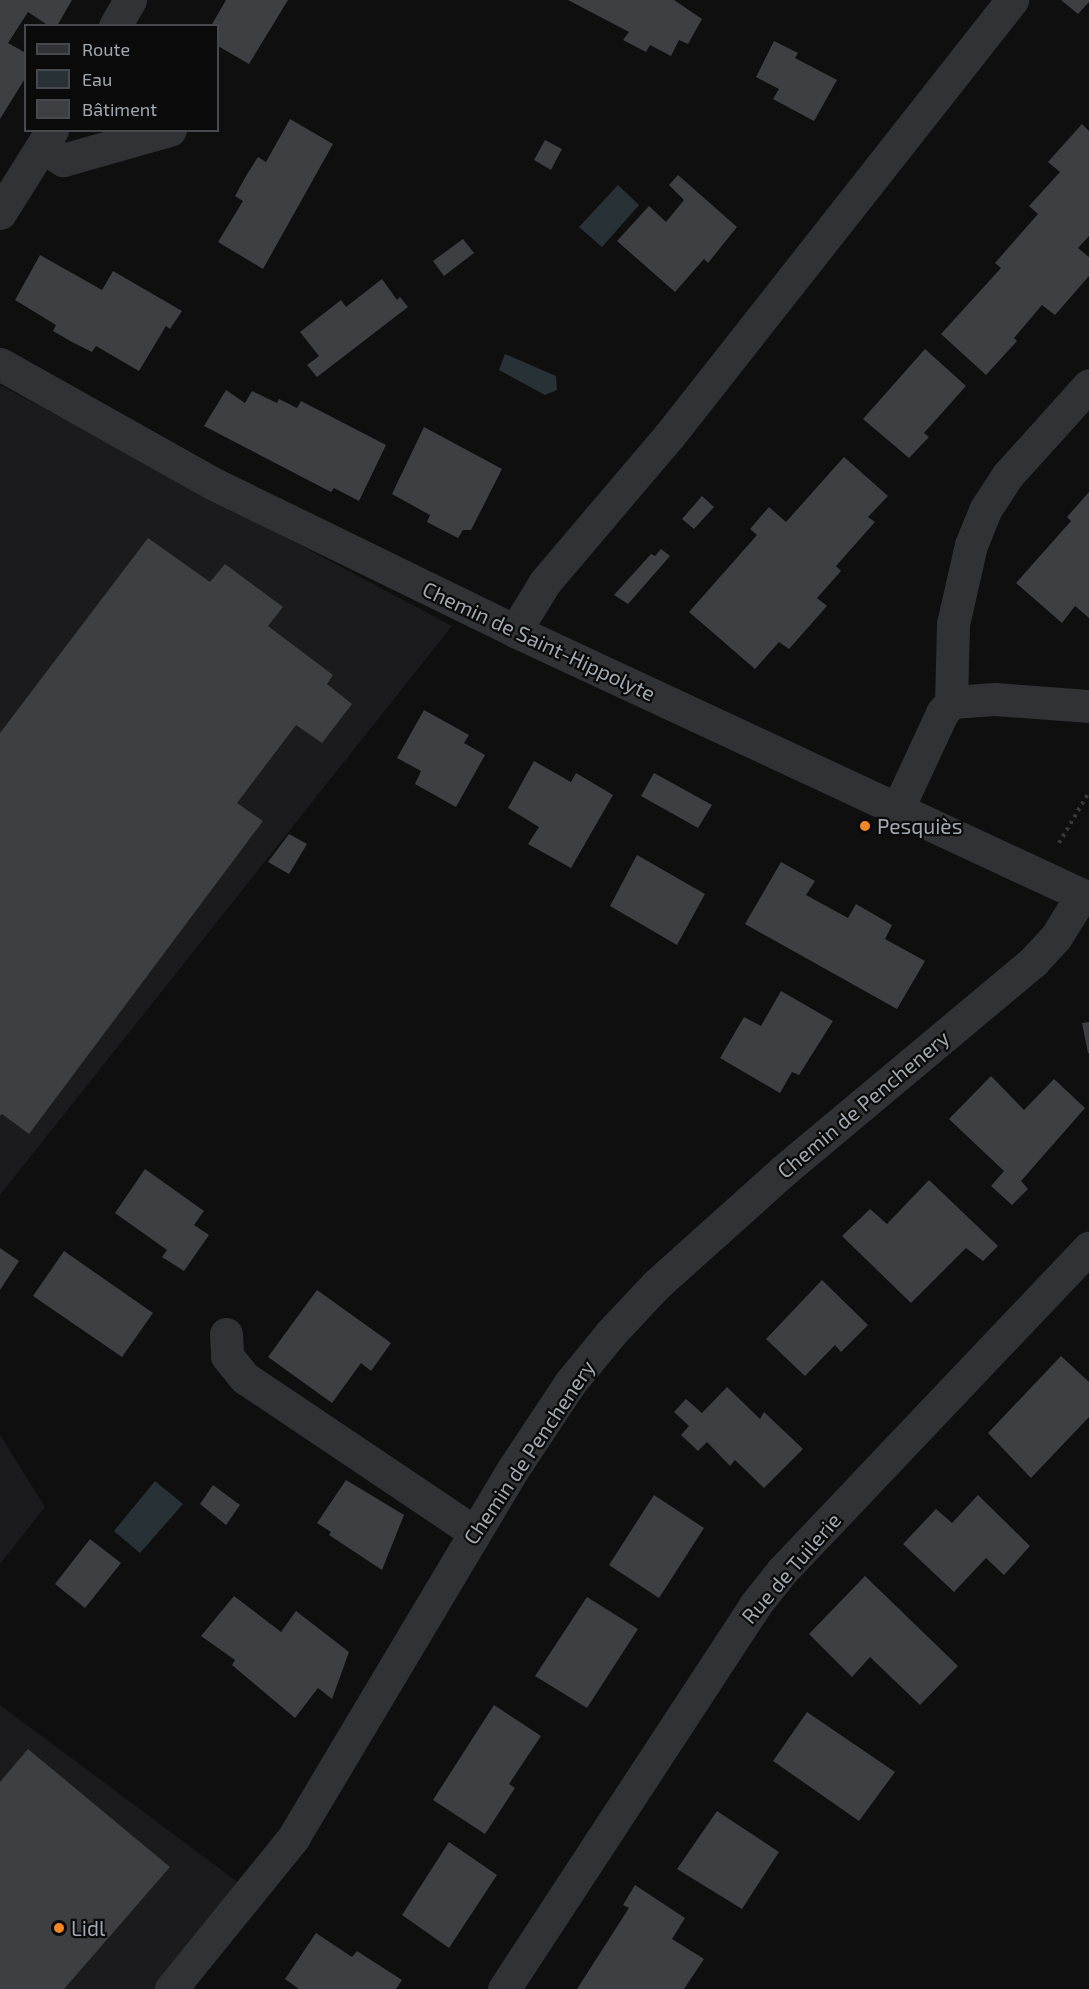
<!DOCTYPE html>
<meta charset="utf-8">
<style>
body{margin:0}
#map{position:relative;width:1089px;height:1989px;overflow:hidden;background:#0f0f10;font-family:"Exo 2",sans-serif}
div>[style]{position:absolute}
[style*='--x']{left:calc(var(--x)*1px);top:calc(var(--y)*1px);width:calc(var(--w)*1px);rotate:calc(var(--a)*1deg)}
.built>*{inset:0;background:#1b1b1d}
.water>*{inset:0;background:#283236}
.building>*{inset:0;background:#3e3f43}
.path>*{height:4px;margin-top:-2px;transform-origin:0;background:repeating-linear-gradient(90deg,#36393c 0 3px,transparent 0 7.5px)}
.minor>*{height:33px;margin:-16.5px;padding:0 16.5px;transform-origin:16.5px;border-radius:16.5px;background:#303235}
.tertiary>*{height:33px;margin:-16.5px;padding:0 16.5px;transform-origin:16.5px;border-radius:16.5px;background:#303235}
.dots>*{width:16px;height:16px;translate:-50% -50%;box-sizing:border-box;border:3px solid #0a0a0b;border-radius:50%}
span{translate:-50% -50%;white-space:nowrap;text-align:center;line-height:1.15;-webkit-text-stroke:4.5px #0a0a0b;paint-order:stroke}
.street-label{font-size:21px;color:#a0a8b1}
.poi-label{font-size:21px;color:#a0a8b1}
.left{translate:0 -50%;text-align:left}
.legend{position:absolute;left:24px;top:24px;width:195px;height:108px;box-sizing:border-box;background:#0a0a0b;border:2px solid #46494d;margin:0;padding:8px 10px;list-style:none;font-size:18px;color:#a0a8b1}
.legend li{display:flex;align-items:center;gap:12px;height:30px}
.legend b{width:30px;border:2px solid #46494d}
</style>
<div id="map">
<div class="built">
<div style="clip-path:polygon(0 385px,452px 626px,0 1195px)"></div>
<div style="clip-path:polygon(0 1435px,45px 1507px,0 1564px)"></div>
<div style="clip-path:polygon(0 1705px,251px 1892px,171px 1989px,0 1989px)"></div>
</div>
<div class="water">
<div style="clip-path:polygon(618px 185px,639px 205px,602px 247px,579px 227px)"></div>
<div style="clip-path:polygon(505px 354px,556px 376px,557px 390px,545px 395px,499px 370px)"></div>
<div style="clip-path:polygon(155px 1481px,183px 1504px,140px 1553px,114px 1531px)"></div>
</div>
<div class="building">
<div style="clip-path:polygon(0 0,72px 0,57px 26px,49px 26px,28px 12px,8px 43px,26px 53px,26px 77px,0 119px)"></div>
<div style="clip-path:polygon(226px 0,288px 0,249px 64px,218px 46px,218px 26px,211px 26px)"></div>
<div style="clip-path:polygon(568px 0,674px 0,702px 19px,688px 44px,679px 40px,671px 56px,650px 45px,646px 52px,623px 40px,629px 32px)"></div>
<div style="clip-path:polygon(1061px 0,1089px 0,1089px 2px,1078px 14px)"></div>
<div style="clip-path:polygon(774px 41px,798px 53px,795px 58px,837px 80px,814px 121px,773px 99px,779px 89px,756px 77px)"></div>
<div style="clip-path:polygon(290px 119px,333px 144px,263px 269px,218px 242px,243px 201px,235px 196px,246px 176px,258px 157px,266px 162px)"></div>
<div style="clip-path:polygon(1082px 124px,1089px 131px,1089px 236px,1078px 248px,1089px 257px,1089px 276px,1055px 315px,1042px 305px,1014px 338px,1017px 341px,986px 375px,941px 334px,1001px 268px,995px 263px,1038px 214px,1029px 206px,1060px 172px,1048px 162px)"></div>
<div style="clip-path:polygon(545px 140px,562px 149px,551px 170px,534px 160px)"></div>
<div style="clip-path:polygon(678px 175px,737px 227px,708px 263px,704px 259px,675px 292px,617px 241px,649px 206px,666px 222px,684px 200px,669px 185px)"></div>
<div style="clip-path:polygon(463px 239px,474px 253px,444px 276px,433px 261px)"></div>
<div style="clip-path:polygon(40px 255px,102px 290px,113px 271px,182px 311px,170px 329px,166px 326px,139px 371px,96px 346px,92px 352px,72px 342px,53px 331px,56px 325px,15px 300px)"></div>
<div style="clip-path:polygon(382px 279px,397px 300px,400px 297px,408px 307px,317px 377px,307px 365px,319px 356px,300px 332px,341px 300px,346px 307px)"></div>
<div style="clip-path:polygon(925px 349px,966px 386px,924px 433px,929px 437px,909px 458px,863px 419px)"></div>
<div style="clip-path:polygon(226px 390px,245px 403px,252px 391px,277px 403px,279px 399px,297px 408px,301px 401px,386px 445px,359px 501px,334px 488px,331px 492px,204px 426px)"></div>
<div style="clip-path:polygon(424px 427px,502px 469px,471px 530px,463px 530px,458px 538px,427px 522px,430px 515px,392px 494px)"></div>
<div style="clip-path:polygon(844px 457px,888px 496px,868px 517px,875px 522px,836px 566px,841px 571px,817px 598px,827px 606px,789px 649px,779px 642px,755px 669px,689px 612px,757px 535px,750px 529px,769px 507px,786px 522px)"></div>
<div style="clip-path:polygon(1089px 492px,1089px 618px,1075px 606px,1062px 623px,1016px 583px,1071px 521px,1067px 517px)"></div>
<div style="clip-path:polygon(702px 496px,714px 507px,694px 529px,682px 519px)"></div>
<div style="clip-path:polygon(148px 538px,210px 582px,225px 564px,283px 607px,268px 626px,333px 675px,327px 684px,352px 704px,322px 743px,296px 725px,237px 803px,263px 821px,29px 1134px,2px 1114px,0 1116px,0 733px)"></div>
<div style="clip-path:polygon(661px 549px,670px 556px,628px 604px,614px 595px,651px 554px,655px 556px)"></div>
<div style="clip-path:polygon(424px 710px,469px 735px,464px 743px,485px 755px,456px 807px,415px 784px,421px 771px,397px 758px)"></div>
<div style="clip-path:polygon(534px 761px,571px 782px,576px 773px,613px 795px,571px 868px,528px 844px,539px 827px,508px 808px)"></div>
<div style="clip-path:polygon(654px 773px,712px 805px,698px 828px,641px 796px)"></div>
<div style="clip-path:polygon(289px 834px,307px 844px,289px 874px,268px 862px)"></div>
<div style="clip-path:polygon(637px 855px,705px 894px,677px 945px,610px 906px)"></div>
<div style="clip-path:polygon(781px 862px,815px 881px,806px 895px,848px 918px,856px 904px,892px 925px,885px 939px,925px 961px,897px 1009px,745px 924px)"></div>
<div style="clip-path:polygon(781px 991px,833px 1021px,799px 1075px,792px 1072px,780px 1093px,720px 1058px,744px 1017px,761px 1026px)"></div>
<div style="clip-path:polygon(1089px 1022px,1089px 1053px,1088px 1053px,1082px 1023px)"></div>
<div style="clip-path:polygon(991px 1076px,1024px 1110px,1054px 1079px,1085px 1108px,1021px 1181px,1028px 1189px,1012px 1205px,991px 1186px,1004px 1171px,949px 1119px)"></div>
<div style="clip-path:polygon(145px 1169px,204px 1211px,194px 1225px,209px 1235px,184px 1271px,162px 1257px,167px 1250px,115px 1213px)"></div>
<div style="clip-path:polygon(929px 1180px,998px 1246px,983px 1261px,966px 1248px,911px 1303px,842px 1236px,870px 1209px,887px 1224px)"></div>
<div style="clip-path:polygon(0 1248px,19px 1261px,0 1290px)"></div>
<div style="clip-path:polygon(64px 1251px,153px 1313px,122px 1357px,33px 1296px)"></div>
<div style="clip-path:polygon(822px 1280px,868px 1325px,841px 1352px,835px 1345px,805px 1376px,766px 1339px)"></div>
<div style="clip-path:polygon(317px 1290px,391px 1343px,371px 1371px,361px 1363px,332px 1403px,268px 1357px)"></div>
<div style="clip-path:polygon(1061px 1356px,1089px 1382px,1089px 1417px,1031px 1478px,988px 1433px)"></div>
<div style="clip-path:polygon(727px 1387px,760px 1419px,764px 1412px,803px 1449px,764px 1488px,735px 1460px,730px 1466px,707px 1442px,698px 1451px,681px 1435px,689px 1426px,674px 1412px,686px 1399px,702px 1413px)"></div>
<div style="clip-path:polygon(346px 1480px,404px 1515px,382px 1570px,329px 1535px,331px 1532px,317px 1523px)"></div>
<div style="clip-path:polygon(213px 1485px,240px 1505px,226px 1525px,200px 1504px)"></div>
<div style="clip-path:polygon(654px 1495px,704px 1528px,659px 1598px,609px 1565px)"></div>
<div style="clip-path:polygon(978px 1495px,1030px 1546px,1004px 1575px,986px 1558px,954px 1592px,903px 1544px,936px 1509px,952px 1523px)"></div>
<div style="clip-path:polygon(90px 1539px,121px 1563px,85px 1608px,55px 1584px)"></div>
<div style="clip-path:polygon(865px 1576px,958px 1666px,920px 1705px,870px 1657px,852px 1677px,809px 1634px)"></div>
<div style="clip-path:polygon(234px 1596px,281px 1632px,296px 1611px,349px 1652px,332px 1699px,318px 1688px,295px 1718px,232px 1665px,235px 1660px,201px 1636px)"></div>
<div style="clip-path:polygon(587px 1597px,638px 1629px,587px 1708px,535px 1676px)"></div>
<div style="clip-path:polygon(494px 1705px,541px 1736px,509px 1784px,515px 1788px,485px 1834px,433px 1800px)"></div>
<div style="clip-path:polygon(807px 1712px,895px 1772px,859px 1821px,773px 1761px)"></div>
<div style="clip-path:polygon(28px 1749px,170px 1867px,64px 1989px,0 1989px,0 1782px)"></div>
<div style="clip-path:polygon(717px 1811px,779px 1852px,742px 1909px,677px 1869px)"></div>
<div style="clip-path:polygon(449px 1842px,497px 1875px,449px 1948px,402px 1915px)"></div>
<div style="clip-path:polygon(635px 1885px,685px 1918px,672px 1939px,704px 1959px,684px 1989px,577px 1989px,629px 1908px,623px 1905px)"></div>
<div style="clip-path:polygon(316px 1933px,352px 1957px,357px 1951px,402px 1980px,396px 1989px,299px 1989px,285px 1979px)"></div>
</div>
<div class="path">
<div style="--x:1059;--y:843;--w:59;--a:-59.5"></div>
</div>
<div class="minor">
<div style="--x:115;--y:26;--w:30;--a:-60"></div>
<div style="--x:42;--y:147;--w:25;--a:32"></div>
<div style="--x:63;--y:160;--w:111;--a:-15.7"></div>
<div style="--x:0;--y:213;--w:98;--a:-57.9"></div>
<div style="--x:515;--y:631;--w:57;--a:-58.5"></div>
<div style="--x:545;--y:582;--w:192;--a:-49.7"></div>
<div style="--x:669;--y:436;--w:555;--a:-51.81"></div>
<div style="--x:951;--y:702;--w:44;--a:-3.9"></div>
<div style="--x:995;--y:699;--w:94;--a:4.3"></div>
<div style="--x:898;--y:808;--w:105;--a:-65.1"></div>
<div style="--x:942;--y:713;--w:14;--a:-51"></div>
<div style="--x:951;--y:702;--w:78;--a:-88.5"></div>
<div style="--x:953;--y:624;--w:81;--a:-77.2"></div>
<div style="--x:971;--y:545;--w:38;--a:-68"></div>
<div style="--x:985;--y:510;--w:40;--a:-57.1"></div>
<div style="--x:1007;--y:476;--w:122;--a:-48"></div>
<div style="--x:226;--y:1334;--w:22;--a:87"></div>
<div style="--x:227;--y:1356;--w:28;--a:51"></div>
<div style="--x:245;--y:1378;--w:276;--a:33.9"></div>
<div style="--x:504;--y:1989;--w:459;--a:-56.8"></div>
<div style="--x:755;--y:1605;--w:43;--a:-51.5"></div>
<div style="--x:782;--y:1571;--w:446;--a:-46.5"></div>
</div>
<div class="tertiary">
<div style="--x:0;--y:364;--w:243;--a:29.3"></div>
<div style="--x:212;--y:483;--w:337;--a:26"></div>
<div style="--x:515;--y:631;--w:625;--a:24.97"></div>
<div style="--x:1082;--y:895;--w:49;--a:121.8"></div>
<div style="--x:1056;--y:937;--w:33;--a:133"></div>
<div style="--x:1034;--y:961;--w:327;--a:140.1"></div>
<div style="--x:783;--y:1171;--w:171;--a:138.1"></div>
<div style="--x:656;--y:1285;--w:66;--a:133.2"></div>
<div style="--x:611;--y:1333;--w:65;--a:129.4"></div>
<div style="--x:570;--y:1383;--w:103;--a:123.5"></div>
<div style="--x:513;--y:1469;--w:428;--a:120.8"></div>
<div style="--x:294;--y:1837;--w:196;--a:129"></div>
</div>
<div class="dots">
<div style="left:865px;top:826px;background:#f28725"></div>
<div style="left:59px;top:1928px;background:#f28725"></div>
</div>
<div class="street-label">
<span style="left:539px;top:641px;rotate:25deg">Chemin de Saint-Hippolyte</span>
<span style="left:863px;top:1104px;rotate:-40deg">Chemin de Penchenery</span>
<span style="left:529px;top:1452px;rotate:-56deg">Chemin de Penchenery</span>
<span style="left:791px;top:1568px;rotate:-49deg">Rue de Tuilerie</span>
</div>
<div class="poi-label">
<span class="left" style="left:877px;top:826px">Pesquiès</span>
<span class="left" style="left:71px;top:1928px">Lidl</span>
</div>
<ul class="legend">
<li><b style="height:8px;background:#303235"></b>Route</li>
<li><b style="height:16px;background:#283236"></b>Eau</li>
<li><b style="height:16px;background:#3e3f43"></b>Bâtiment</li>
</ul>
</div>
